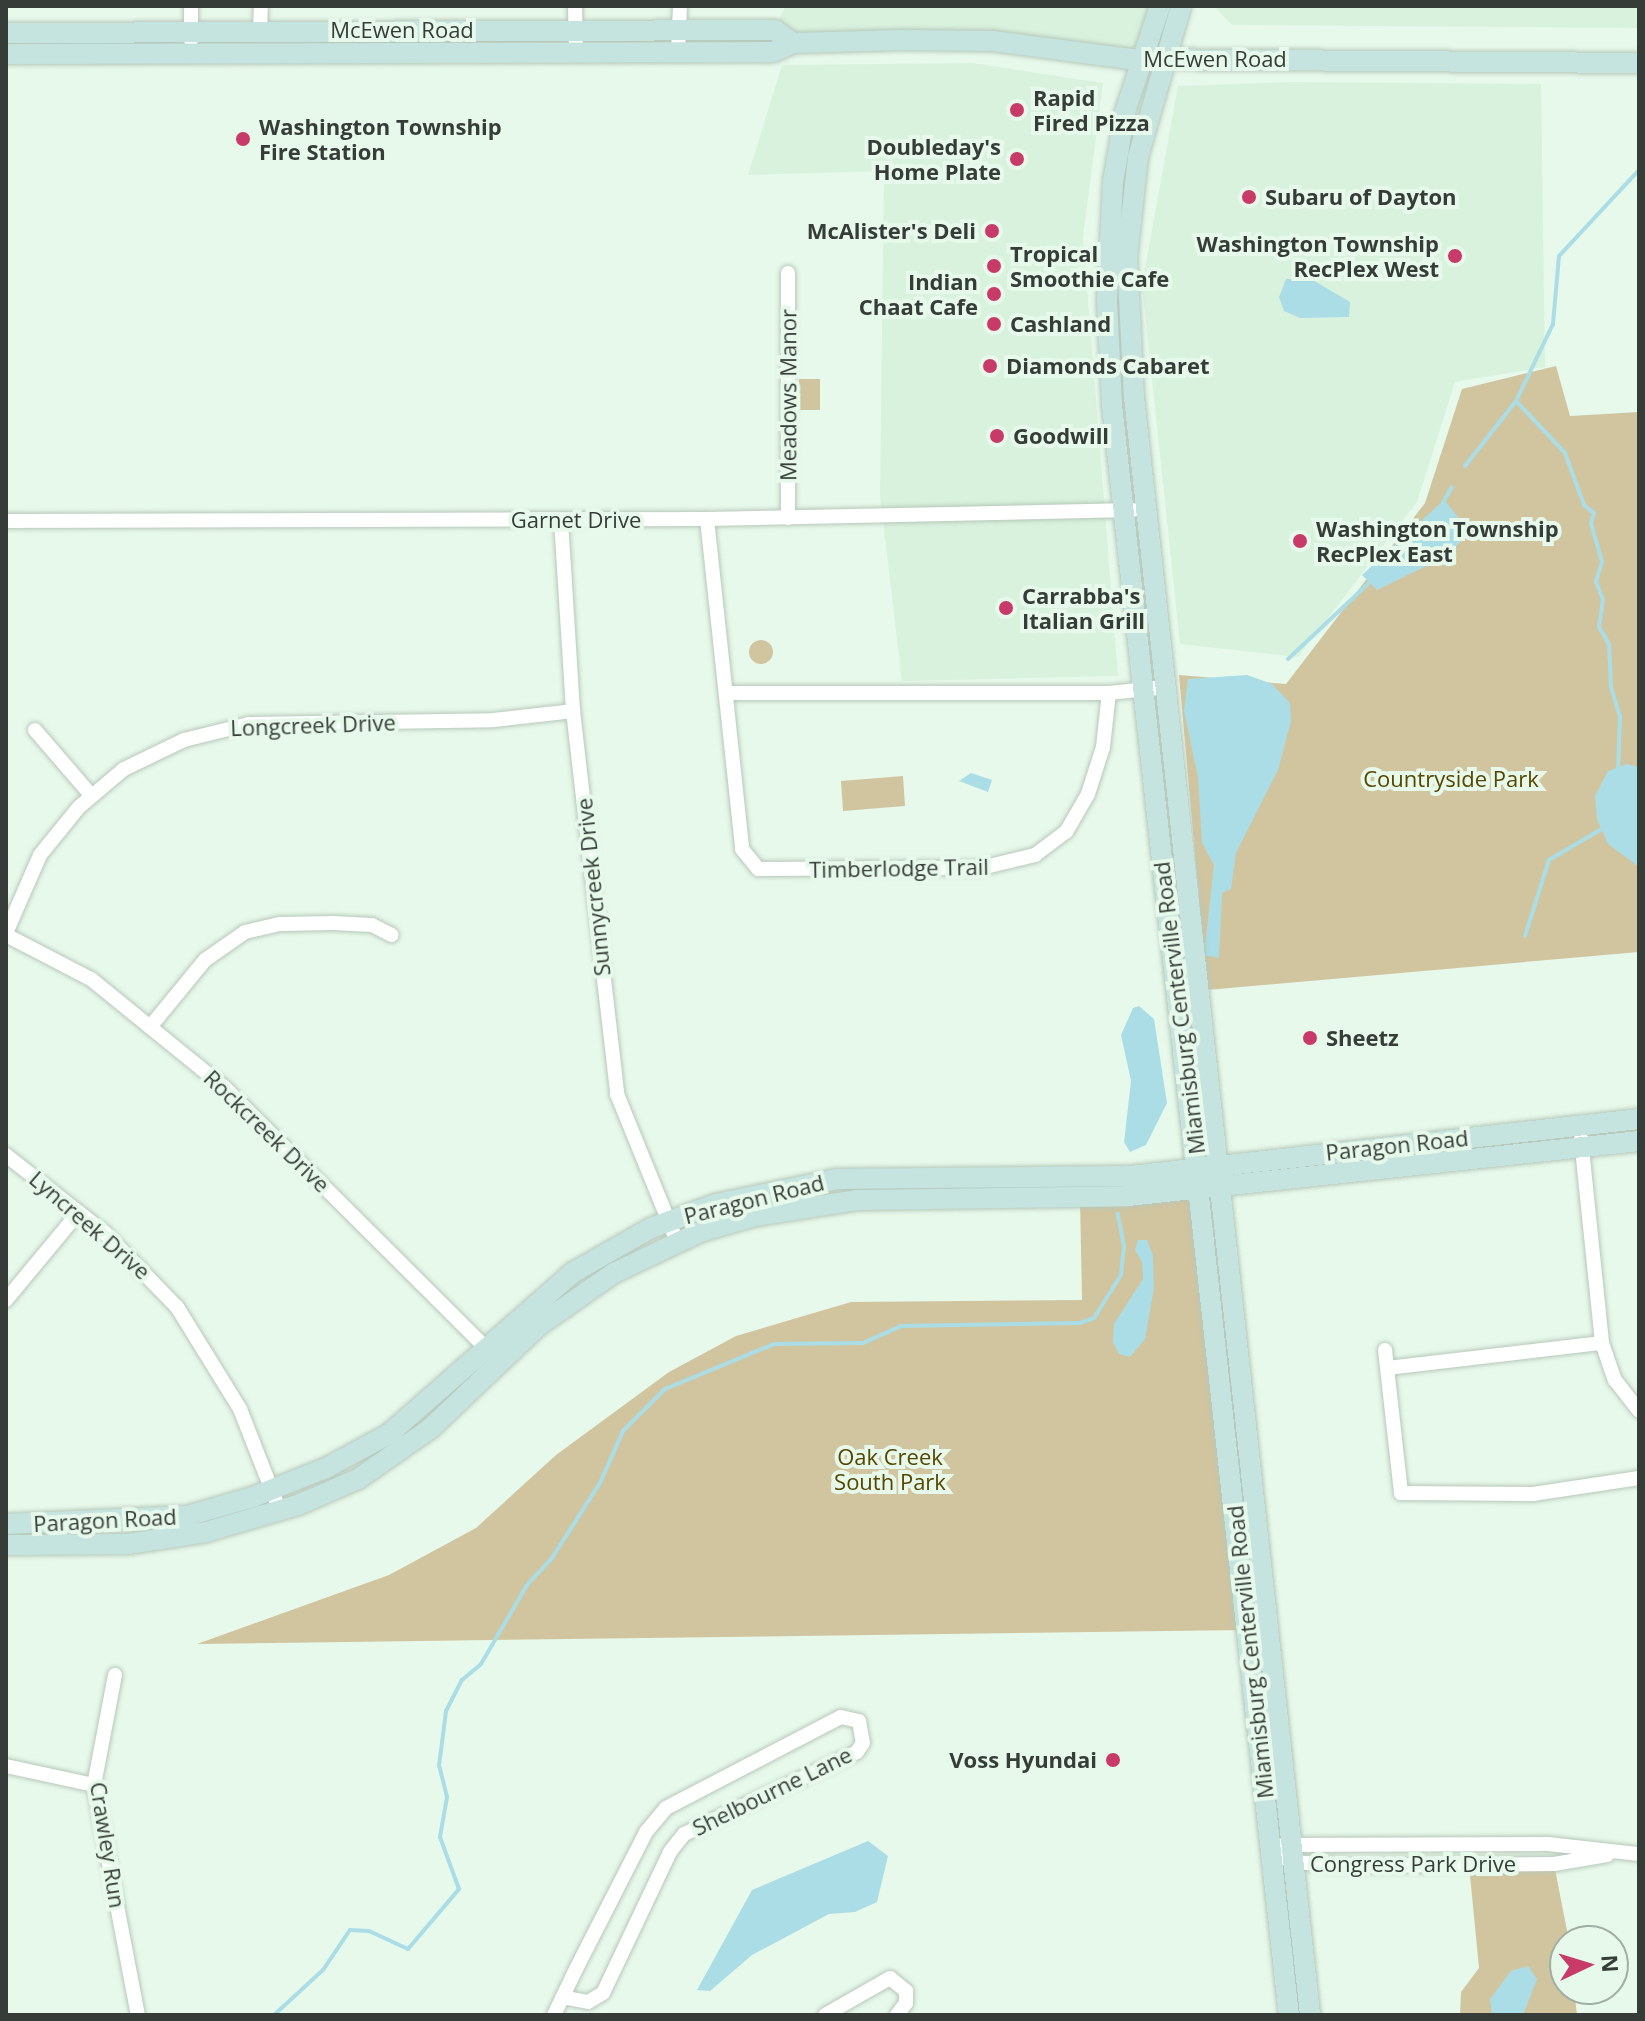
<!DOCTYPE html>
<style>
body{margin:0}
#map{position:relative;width:1645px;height:2021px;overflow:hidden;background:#e7f9eb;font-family:"Open Sans",sans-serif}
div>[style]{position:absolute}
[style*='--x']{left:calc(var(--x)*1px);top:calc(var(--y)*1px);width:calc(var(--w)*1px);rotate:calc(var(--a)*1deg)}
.built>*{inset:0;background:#d9f2de}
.green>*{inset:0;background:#d1c5a0}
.round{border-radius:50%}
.water>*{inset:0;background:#abdde6}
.stream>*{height:4px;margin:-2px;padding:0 2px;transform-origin:2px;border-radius:2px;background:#abdde6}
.roads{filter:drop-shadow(0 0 2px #b7c8ba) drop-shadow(0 0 2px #b7c8ba)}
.street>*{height:14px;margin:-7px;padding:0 7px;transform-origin:7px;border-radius:7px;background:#fff}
.secondary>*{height:20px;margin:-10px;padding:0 10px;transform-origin:10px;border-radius:10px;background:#c5e4df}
.dots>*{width:22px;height:22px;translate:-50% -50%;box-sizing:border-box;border:4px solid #e7f9eb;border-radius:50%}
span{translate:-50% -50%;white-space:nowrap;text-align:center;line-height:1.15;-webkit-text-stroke:8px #e7f9eb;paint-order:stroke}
.street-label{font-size:22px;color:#363d38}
.poi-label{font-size:22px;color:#363d38;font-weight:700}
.left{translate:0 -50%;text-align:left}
.right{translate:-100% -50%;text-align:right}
.park-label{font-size:22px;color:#574600}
.frame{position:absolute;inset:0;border:8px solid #363d38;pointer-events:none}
.north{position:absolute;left:1549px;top:1925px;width:80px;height:80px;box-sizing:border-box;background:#e7f9eb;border:2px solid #a0aea3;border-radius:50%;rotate:86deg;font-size:22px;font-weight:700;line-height:32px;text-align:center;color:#363d38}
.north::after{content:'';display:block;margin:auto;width:28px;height:36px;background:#c83a68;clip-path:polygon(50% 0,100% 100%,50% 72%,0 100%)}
</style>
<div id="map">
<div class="built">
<div style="clip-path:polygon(785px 6px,1160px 6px,1140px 59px,1024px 44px,793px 43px,775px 30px)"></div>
<div style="clip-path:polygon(1214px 6px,1639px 6px,1639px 28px,1232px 25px)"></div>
<div style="clip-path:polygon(972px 63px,1103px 83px,1083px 237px,1118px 676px,902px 681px,880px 496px,884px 171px,748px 175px,782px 65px)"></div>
<div style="clip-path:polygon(1294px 82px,1541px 84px,1545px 367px,1455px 382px,1417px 502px,1298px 657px,1180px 644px,1142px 285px,1178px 86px)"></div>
</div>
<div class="green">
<div style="clip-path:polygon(1556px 366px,1570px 416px,1639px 412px,1639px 952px,1207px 990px,1179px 675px,1286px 684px,1425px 503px,1462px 389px)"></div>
<div style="clip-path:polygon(799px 379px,820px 379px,820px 410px,799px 410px)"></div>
<div class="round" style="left:749px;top:640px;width:24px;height:24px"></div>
<div style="clip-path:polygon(903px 776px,905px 806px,843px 811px,841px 781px)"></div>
<div style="clip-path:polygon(1199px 1188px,1245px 1630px,197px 1644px,389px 1575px,476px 1528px,556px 1455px,669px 1372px,736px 1336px,851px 1302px,1082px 1300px,1080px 1199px)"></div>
<div style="clip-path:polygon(1554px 1864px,1569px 1941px,1565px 1941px,1565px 1989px,1574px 1989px,1577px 2015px,1460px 2015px,1461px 1992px,1479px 1968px,1469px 1865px)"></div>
</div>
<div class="water">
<div style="clip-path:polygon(1286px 279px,1311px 279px,1350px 302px,1349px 317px,1300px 318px,1284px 311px,1279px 297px)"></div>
<div style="clip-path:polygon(1444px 500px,1464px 524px,1464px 538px,1447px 556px,1377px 590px,1362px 575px)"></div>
<div style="clip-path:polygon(1247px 675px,1272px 684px,1290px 703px,1291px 721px,1278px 770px,1236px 853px,1231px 889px,1222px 893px,1219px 958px,1204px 955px,1214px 865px,1202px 843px,1198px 777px,1184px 711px,1188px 679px)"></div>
<div style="clip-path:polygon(1627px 764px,1639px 767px,1639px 867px,1608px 844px,1597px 819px,1595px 796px,1608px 771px)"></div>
<div style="clip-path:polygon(971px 773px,992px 780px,988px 792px,959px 781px)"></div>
<div style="clip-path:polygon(1139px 1006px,1154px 1019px,1167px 1103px,1146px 1145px,1130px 1152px,1124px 1142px,1131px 1081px,1121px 1035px,1133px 1008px)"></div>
<div style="clip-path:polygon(1138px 1240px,1147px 1240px,1153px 1256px,1154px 1288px,1145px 1339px,1130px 1357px,1119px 1354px,1113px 1342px,1114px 1324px,1143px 1279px,1142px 1262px,1135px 1250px)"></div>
<div style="clip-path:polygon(868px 1841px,888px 1856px,877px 1902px,855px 1912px,829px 1914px,752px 1955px,710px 1991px,697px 1990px,752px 1890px)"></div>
<div style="clip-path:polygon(1528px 1966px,1537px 1979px,1523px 2015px,1492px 2015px,1490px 1999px,1511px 1971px)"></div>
</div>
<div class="stream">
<div style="--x:1516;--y:401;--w:71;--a:46.7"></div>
<div style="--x:1565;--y:453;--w:55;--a:69.9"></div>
<div style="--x:1584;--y:505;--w:13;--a:39"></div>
<div style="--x:1594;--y:513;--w:10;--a:107"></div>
<div style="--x:1591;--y:523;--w:41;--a:74.2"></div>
<div style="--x:1602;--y:562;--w:21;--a:107"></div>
<div style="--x:1596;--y:582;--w:18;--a:68"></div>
<div style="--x:1603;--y:599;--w:28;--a:98"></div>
<div style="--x:1599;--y:627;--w:20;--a:60"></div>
<div style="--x:1609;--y:644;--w:43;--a:87.3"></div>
<div style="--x:1611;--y:687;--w:30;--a:73"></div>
<div style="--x:1620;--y:716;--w:56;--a:92"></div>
<div style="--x:1465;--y:466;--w:83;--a:-51.9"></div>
<div style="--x:1516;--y:401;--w:85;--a:-64.3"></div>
<div style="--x:1553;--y:324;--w:68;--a:-85"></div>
<div style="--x:1559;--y:256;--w:117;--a:-47.1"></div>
<div style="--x:1443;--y:502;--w:17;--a:-59"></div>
<div style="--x:1288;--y:659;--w:114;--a:-43.2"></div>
<div style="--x:1525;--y:936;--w:80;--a:-72.5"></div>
<div style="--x:1549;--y:860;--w:65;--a:-30.5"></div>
<div style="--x:274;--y:2015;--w:67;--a:-42.6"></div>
<div style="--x:323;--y:1970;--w:48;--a:-56"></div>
<div style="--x:350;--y:1930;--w:19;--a:3"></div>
<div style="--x:369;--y:1931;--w:43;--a:24.8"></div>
<div style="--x:408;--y:1949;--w:79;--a:-49.6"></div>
<div style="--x:459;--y:1889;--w:55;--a:-110.1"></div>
<div style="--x:440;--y:1837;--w:41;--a:-80.1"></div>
<div style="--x:447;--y:1797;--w:32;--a:-104"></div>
<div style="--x:439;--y:1766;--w:55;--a:-82.7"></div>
<div style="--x:446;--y:1711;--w:35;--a:-63"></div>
<div style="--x:462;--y:1680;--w:25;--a:-40"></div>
<div style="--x:481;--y:1664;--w:91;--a:-59.8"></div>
<div style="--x:527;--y:1585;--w:37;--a:-47"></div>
<div style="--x:552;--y:1558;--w:89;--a:-57.4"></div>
<div style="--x:600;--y:1483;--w:57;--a:-66.1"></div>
<div style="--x:623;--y:1431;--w:59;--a:-45"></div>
<div style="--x:665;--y:1389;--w:118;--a:-22.4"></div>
<div style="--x:774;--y:1344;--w:89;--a:-0.6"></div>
<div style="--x:863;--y:1343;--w:42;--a:-24.1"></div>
<div style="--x:901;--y:1326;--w:179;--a:-1"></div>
<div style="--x:1080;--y:1323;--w:15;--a:-20"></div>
<div style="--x:1094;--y:1318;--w:51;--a:-57.9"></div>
<div style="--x:1121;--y:1275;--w:29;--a:-84"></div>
<div style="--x:1124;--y:1246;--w:33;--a:-101"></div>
</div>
<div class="roads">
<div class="street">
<div style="--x:191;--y:6;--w:34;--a:90"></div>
<div style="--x:575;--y:6;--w:47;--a:88.8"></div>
<div style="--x:260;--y:31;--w:25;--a:-88"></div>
<div style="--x:678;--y:52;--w:46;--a:-87.5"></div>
<div style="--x:788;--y:518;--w:245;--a:-90"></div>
<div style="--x:707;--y:519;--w:332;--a:83.9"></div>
<div style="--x:742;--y:849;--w:26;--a:51"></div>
<div style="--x:758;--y:869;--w:223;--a:-0.3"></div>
<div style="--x:981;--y:868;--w:56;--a:-13.5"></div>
<div style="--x:1035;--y:855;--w:39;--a:-37"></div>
<div style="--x:1066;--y:832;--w:44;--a:-59.9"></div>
<div style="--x:1088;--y:794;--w:49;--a:-72.3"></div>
<div style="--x:1103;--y:747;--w:54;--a:-83.7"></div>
<div style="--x:561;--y:520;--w:191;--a:86.4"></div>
<div style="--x:573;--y:711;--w:386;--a:83.4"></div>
<div style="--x:617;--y:1094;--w:160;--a:67.9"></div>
<div style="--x:6;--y:521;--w:701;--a:-0.16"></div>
<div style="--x:707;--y:519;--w:426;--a:-1.2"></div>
<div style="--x:726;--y:693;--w:383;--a:0"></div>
<div style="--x:1109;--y:693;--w:57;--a:-6"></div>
<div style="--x:35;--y:730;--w:86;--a:49.3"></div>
<div style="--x:6;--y:933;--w:85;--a:-66.4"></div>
<div style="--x:40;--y:855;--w:62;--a:-50.9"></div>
<div style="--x:79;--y:807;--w:59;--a:-40.2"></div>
<div style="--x:124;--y:769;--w:67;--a:-25.8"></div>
<div style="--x:184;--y:740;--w:67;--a:-13.8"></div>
<div style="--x:249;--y:724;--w:245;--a:-0.9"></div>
<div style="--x:494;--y:720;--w:80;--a:-6.5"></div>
<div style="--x:6;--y:935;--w:96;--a:27.4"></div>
<div style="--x:91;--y:979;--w:171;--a:39.1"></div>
<div style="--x:224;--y:1087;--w:378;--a:44.9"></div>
<div style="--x:150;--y:1027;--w:87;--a:-50.6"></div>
<div style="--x:205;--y:960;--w:49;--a:-35"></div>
<div style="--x:245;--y:932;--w:37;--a:-13"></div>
<div style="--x:281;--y:924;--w:52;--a:-1.1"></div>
<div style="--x:333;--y:923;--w:39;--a:3"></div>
<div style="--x:372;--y:925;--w:22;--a:27"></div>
<div style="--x:1581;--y:1139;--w:205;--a:84.1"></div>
<div style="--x:1602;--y:1343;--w:39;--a:71"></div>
<div style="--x:1615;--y:1380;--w:39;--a:52"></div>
<div style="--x:6;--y:1155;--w:125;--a:38.2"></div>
<div style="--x:104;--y:1232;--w:105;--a:45.8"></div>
<div style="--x:177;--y:1307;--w:120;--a:58.3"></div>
<div style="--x:240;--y:1409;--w:110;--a:68.6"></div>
<div style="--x:6;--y:1300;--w:114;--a:-50.3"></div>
<div style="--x:1385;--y:1350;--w:144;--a:83.6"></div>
<div style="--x:1401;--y:1493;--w:132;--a:0.4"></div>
<div style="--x:1533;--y:1494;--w:107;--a:-8.6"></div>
<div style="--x:1388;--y:1368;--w:215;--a:-6.7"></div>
<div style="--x:115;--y:1675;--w:112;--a:100.8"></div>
<div style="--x:94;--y:1785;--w:234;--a:79.2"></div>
<div style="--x:6;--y:1766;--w:90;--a:12.2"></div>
<div style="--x:1283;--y:1845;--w:265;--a:-0.2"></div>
<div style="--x:1548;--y:1844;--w:92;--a:6.3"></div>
<div style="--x:1271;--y:1849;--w:25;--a:32"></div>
<div style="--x:1292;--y:1862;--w:61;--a:3.8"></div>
<div style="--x:1353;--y:1866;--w:201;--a:-0.6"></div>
<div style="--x:1554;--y:1864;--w:54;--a:-9.6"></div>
<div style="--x:554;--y:2015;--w:51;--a:-64.4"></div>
<div style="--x:576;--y:1969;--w:154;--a:-62.9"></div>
<div style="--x:646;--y:1832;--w:31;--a:-50"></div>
<div style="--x:666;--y:1808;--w:197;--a:-27.5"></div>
<div style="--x:841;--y:1717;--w:18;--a:13"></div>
<div style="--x:859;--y:1721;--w:22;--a:80"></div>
<div style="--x:863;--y:1743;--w:11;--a:124"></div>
<div style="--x:857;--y:1752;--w:191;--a:154.6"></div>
<div style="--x:684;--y:1834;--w:23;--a:128"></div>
<div style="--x:670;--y:1852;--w:156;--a:115.4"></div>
<div style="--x:603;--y:1993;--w:17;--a:149"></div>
<div style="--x:588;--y:2002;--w:26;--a:-169"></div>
<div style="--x:825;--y:2015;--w:75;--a:-29.6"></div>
<div style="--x:890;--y:1978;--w:21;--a:39"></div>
<div style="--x:906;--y:1991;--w:12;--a:90"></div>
<div style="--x:906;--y:2003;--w:15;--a:127"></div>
</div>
<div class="secondary">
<div style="--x:1160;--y:6;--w:112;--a:108.3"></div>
<div style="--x:1125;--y:112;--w:71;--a:99.7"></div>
<div style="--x:1113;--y:182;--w:119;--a:92.9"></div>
<div style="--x:1107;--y:301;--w:104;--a:87.2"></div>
<div style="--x:1112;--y:405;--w:1620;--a:83.73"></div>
<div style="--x:1181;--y:6;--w:157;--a:105.9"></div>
<div style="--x:1138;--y:157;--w:100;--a:96.3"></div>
<div style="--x:1127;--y:256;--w:141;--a:87.2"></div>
<div style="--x:1134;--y:397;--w:1628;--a:83.79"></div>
<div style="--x:6;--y:33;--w:769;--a:-0.22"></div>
<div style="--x:775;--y:30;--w:22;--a:36"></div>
<div style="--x:6;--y:54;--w:767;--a:-0.15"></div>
<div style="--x:773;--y:52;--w:22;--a:-24"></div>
<div style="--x:793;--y:43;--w:108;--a:-1.6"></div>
<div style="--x:901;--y:40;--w:92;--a:0.6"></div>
<div style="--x:993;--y:41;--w:138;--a:7.5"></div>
<div style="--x:1130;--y:59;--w:509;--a:0.45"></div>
<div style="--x:6;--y:1524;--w:181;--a:-2.5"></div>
<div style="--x:187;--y:1516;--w:69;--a:-16.1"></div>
<div style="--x:253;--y:1497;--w:79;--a:-21.7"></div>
<div style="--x:326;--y:1468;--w:72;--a:-28.4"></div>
<div style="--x:389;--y:1434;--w:244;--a:-41.3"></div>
<div style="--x:572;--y:1273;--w:91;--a:-29.7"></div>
<div style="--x:651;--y:1228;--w:69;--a:-20.3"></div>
<div style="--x:716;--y:1204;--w:124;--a:-11.7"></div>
<div style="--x:837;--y:1179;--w:293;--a:-0.6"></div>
<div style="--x:1130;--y:1176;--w:512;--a:-6.39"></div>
<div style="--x:6;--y:1545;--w:122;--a:-0.5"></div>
<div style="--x:128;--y:1544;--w:79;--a:-8.7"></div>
<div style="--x:206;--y:1532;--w:96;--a:-16.4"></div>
<div style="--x:298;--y:1505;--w:65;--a:-23.4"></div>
<div style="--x:358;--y:1479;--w:89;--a:-34.9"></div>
<div style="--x:431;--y:1428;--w:148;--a:-43.6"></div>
<div style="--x:538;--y:1326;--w:93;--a:-34.9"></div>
<div style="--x:614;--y:1273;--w:95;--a:-25.5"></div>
<div style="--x:700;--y:1232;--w:57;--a:-16.2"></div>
<div style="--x:755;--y:1216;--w:103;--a:-8.9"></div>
<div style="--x:857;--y:1200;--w:271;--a:-0.8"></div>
<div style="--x:1128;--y:1196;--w:514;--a:-6.14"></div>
</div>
</div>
<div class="dots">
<div style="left:1017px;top:110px;background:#c83a68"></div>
<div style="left:243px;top:139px;background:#c83a68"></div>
<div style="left:1017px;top:159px;background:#c83a68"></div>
<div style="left:1249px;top:197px;background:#c83a68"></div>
<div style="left:992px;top:231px;background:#c83a68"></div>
<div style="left:1455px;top:256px;background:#c83a68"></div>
<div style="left:994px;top:266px;background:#c83a68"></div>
<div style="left:994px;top:294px;background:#c83a68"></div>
<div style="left:994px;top:324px;background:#c83a68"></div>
<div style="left:990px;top:366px;background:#c83a68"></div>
<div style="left:997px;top:436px;background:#c83a68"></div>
<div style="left:1300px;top:541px;background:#c83a68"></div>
<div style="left:1006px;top:608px;background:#c83a68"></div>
<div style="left:1310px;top:1038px;background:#c83a68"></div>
<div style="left:1113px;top:1760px;background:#c83a68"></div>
</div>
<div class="street-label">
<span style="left:402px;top:30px">McEwen Road</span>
<span style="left:1215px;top:59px">McEwen Road</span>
<span style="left:788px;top:395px;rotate:-90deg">Meadows Manor</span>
<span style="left:576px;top:520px">Garnet Drive</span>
<span style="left:313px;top:725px;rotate:-2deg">Longcreek Drive</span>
<span style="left:899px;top:868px;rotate:-1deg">Timberlodge Trail</span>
<span style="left:593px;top:887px;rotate:-96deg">Sunnycreek Drive</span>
<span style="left:1179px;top:1008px;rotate:-97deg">Miamisburg Centerville Road</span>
<span style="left:267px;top:1131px;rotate:44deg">Rockcreek Drive</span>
<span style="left:1397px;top:1145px;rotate:-6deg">Paragon Road</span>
<span style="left:754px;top:1199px;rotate:-14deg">Paragon Road</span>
<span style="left:90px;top:1225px;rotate:41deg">Lyncreek Drive</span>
<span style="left:105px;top:1520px;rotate:-3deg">Paragon Road</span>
<span style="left:1250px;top:1652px;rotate:-96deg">Miamisburg Centerville Road</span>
<span style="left:772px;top:1791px;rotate:-26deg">Shelbourne Lane</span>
<span style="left:108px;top:1845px;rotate:81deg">Crawley Run</span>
<span style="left:1413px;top:1864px">Congress Park Drive</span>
</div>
<div class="poi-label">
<span class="left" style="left:1033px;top:110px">Rapid<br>Fired Pizza</span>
<span class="left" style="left:259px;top:139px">Washington Township<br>Fire Station</span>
<span class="right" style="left:1001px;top:159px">Doubleday's<br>Home Plate</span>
<span class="left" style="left:1265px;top:197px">Subaru of Dayton</span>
<span class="right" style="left:976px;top:231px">McAlister's Deli</span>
<span class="right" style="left:1439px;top:256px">Washington Township<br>RecPlex West</span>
<span class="left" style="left:1010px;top:266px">Tropical<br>Smoothie Cafe</span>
<span class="right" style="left:978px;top:294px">Indian<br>Chaat Cafe</span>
<span class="left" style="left:1010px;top:324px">Cashland</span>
<span class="left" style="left:1006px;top:366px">Diamonds Cabaret</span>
<span class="left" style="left:1013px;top:436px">Goodwill</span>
<span class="left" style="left:1316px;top:541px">Washington Township<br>RecPlex East</span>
<span class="left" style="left:1022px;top:608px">Carrabba's<br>Italian Grill</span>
<span class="left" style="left:1326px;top:1038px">Sheetz</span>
<span class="right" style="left:1097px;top:1760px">Voss Hyundai</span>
</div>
<div class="park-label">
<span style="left:1451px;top:779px">Countryside Park</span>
<span style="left:890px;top:1469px">Oak Creek<br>South Park</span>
</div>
<div class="frame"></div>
<div class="north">N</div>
</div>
